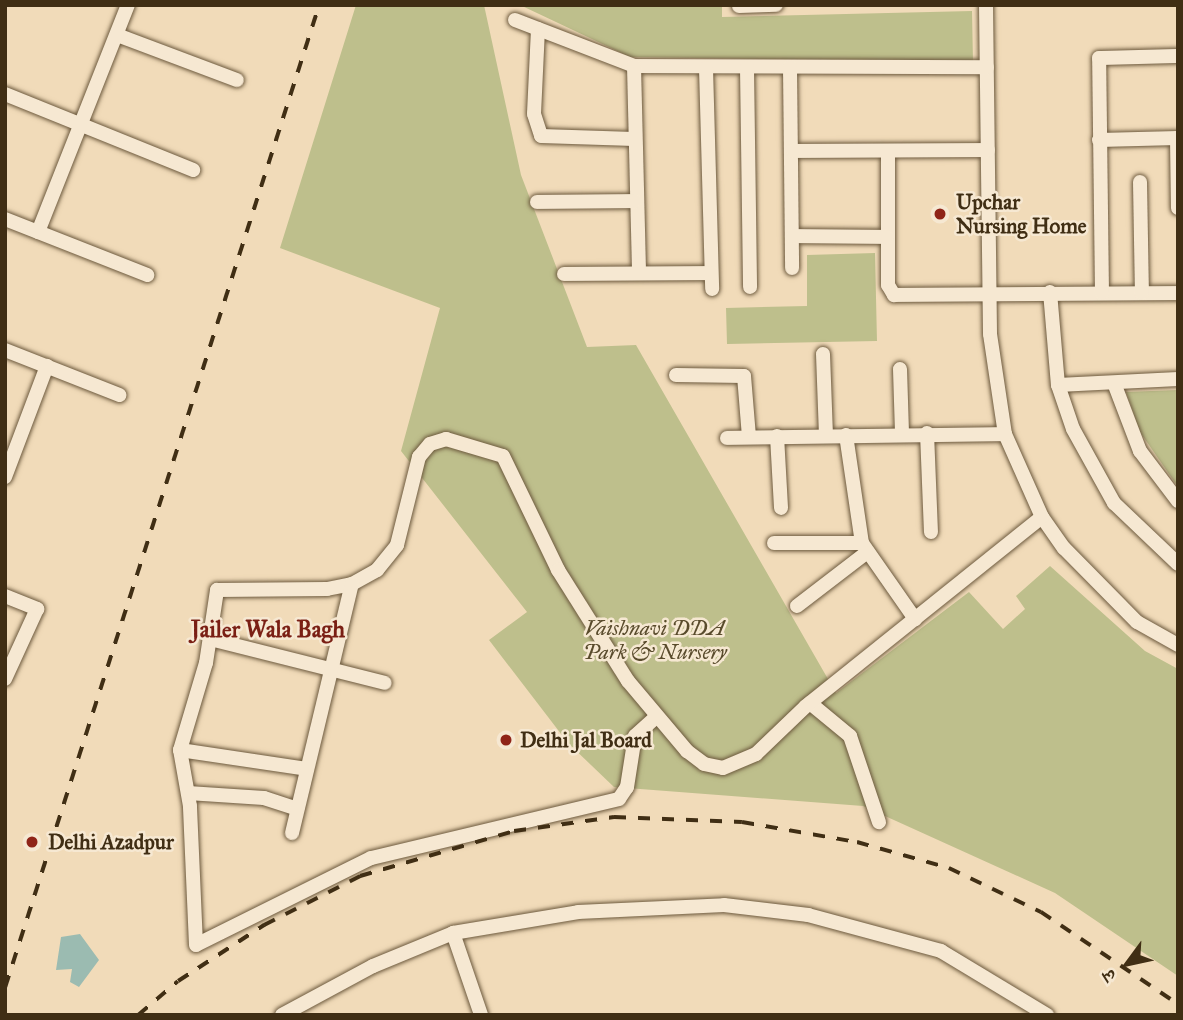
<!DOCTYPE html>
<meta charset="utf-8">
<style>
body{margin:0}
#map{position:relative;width:1183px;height:1020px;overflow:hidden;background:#f1dbb9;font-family:"IM FELL Great Primer","Noto Serif Devanagari",serif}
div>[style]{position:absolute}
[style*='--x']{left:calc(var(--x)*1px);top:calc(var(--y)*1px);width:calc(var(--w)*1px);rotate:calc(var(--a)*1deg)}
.green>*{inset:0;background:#bebf8c}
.water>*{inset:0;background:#9bbbb1}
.roads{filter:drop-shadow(0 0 2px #6c593d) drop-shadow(0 0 2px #6c593d)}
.minor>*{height:14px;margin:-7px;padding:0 7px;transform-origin:7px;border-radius:7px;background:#f6e8d2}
.rail>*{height:3.5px;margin-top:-1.75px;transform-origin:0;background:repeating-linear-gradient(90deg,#402e14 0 12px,transparent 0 24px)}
.dots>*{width:19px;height:19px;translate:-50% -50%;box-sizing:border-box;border:4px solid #f6e8d2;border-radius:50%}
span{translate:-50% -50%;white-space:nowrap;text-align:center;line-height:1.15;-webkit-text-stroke:5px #f6e8d2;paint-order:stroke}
.poi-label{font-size:21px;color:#402e14;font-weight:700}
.left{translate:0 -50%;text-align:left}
.park-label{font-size:21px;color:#594b2c;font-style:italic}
.neighbourhood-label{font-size:23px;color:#7a1f14;font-weight:700}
.frame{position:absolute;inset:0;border:7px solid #402e14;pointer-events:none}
.north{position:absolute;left:1092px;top:929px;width:70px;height:70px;-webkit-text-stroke:5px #f6e8d2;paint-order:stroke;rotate:237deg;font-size:19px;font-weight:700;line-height:28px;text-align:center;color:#402e14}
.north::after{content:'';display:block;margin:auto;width:24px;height:32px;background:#402e14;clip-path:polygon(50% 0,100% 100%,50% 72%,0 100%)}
</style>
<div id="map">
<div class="green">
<div style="clip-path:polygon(356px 5px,484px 5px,521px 175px,587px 347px,636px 345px,836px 693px,969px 592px,1003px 629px,1025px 609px,1016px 596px,1050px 566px,1145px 651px,1178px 669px,1178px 976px,1055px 893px,863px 806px,614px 787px,568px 743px,489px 640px,527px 612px,401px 451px,440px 308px,280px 248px)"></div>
<div style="clip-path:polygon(520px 5px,722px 5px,722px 17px,972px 11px,973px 62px,630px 57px)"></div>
<div style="clip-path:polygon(875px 253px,877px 341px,727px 344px,726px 308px,807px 306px,807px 255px)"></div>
<div style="clip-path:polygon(1178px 390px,1178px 487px,1140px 432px,1126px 392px)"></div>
</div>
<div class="water">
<div style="clip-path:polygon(80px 934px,99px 960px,79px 987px,70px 982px,72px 969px,56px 970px,61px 937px)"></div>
</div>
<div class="roads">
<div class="minor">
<div style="--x:986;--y:5;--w:329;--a:89.3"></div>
<div style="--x:990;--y:334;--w:101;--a:81.5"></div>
<div style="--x:1005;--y:434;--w:91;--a:66"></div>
<div style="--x:1042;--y:517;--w:38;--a:55"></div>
<div style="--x:1064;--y:548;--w:104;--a:45.4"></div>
<div style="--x:1137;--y:622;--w:47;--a:29.3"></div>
<div style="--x:739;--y:6;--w:37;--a:-2"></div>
<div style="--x:515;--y:20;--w:128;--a:21.1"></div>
<div style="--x:634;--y:66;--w:353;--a:0.2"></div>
<div style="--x:538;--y:29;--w:85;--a:92.7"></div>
<div style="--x:534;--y:114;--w:23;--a:72"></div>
<div style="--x:541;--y:136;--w:93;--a:1.8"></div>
<div style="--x:117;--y:35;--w:128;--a:20.6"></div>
<div style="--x:634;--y:66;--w:207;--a:88.6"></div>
<div style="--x:790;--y:67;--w:201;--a:89.4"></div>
<div style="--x:706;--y:68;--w:221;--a:88.4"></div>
<div style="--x:747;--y:68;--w:219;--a:89.2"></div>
<div style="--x:5;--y:94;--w:203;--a:22"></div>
<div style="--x:1177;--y:138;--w:70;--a:89.2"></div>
<div style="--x:1099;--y:140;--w:79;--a:-1.5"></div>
<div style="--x:793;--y:151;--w:195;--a:-0.3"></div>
<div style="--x:888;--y:151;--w:134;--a:90"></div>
<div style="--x:888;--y:285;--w:12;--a:59"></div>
<div style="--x:894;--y:295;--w:284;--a:-0.4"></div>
<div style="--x:1140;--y:182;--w:111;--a:89"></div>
<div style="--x:537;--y:202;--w:98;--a:-0.6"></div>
<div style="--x:5;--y:219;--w:153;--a:21.5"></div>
<div style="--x:38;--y:232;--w:244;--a:-68.4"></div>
<div style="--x:793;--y:236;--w:94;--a:0.6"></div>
<div style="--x:564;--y:274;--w:147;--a:-0.4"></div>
<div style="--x:1050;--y:292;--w:93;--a:85.1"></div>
<div style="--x:1058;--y:385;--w:46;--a:71.2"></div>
<div style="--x:1073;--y:429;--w:85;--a:61"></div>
<div style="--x:1114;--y:503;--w:88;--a:43.6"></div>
<div style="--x:1102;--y:293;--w:235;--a:-90.7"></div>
<div style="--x:1099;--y:58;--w:79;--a:-1.5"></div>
<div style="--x:5;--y:350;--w:123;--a:21.5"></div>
<div style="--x:823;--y:354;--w:81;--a:87.9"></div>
<div style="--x:900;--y:369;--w:65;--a:88.2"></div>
<div style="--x:676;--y:375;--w:68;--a:0.8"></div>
<div style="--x:744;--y:376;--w:61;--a:85.3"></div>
<div style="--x:1114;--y:383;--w:73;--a:69.1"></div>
<div style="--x:1140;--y:451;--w:63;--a:52.8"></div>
<div style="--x:1058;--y:385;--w:120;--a:-2.9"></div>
<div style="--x:927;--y:433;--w:99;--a:87.7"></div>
<div style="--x:846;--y:435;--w:109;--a:81.6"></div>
<div style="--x:862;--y:543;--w:93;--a:55.1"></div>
<div style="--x:777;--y:436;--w:72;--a:86.8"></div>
<div style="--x:727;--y:438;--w:278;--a:-0.8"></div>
<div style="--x:5;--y:477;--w:119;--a:-69.3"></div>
<div style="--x:774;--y:543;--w:88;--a:0"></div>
<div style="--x:5;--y:596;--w:35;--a:22"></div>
<div style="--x:37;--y:609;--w:77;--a:114.6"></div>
<div style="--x:797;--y:606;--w:87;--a:-37.5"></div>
<div style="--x:210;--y:639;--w:180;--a:14.1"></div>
<div style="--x:810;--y:703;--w:52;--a:39.5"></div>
<div style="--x:850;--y:736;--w:91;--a:71.4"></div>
<div style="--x:656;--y:717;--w:28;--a:138"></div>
<div style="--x:635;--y:736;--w:52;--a:98.9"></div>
<div style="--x:627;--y:787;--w:14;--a:124"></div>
<div style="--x:619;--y:799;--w:255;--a:166.6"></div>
<div style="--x:371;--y:858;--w:195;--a:153.6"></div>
<div style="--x:196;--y:945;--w:139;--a:-92.5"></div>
<div style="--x:190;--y:806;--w:57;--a:-100.1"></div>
<div style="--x:180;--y:750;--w:91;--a:-73.4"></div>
<div style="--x:206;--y:663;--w:74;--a:-81.4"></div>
<div style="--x:217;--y:590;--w:110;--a:-0.5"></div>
<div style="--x:327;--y:589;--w:25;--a:-11"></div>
<div style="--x:352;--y:584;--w:29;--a:-29"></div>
<div style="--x:377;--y:570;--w:32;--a:-51"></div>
<div style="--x:397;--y:545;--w:91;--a:-76"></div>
<div style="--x:419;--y:457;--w:17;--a:-50"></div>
<div style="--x:430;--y:444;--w:17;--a:-17"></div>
<div style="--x:446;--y:439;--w:59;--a:16.6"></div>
<div style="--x:503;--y:456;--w:127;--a:64.2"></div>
<div style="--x:558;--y:570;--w:131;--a:57.8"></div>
<div style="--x:628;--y:681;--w:92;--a:49.9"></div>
<div style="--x:687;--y:751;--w:21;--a:37"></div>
<div style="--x:704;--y:764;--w:19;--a:12"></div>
<div style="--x:723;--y:768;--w:36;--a:-23"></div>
<div style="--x:756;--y:754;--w:69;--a:-43.8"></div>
<div style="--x:806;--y:706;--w:302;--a:-38.7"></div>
<div style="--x:180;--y:750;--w:128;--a:8.5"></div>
<div style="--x:188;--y:793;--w:76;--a:3.8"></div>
<div style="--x:264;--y:798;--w:35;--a:18"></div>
<div style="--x:292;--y:833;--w:256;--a:-76.5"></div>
<div style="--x:453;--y:933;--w:87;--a:71.1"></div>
<div style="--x:282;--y:1015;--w:103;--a:-28.3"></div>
<div style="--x:373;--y:966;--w:87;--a:-22.4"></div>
<div style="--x:453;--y:933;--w:127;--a:-9.5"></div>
<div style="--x:578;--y:912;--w:146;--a:-2.7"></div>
<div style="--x:724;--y:905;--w:85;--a:6.8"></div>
<div style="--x:808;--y:915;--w:138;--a:15.1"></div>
<div style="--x:941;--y:951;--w:124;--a:31.1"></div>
</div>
</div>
<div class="rail">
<div style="--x:5;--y:987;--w:1031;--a:-72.27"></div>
<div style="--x:138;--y:1015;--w:52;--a:-40.4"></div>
<div style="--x:178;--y:981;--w:103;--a:-33.1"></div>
<div style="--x:264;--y:925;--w:108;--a:-27"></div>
<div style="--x:360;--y:876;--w:160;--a:-16.3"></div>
<div style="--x:514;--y:831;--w:101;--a:-8"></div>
<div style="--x:614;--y:817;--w:128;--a:2.2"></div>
<div style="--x:742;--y:822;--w:117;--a:9.9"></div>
<div style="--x:857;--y:842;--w:96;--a:15.8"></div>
<div style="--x:949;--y:868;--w:102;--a:25.6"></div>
<div style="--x:1041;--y:912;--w:165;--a:33.9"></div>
</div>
<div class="dots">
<div style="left:940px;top:214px;background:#8f2418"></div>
<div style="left:506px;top:740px;background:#8f2418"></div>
<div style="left:32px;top:842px;background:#8f2418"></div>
</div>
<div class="poi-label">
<span class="left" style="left:956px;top:214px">Upchar<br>Nursing Home</span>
<span class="left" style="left:520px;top:740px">Delhi Jal Board</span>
<span class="left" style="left:48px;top:842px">Delhi Azadpur</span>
</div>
<div class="park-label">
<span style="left:655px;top:640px">Vaishnavi DDA<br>Park &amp; Nursery</span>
</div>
<div class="neighbourhood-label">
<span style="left:268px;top:629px">Jailer Wala Bagh</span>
</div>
<div class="frame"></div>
<div class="north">उ</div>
</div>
